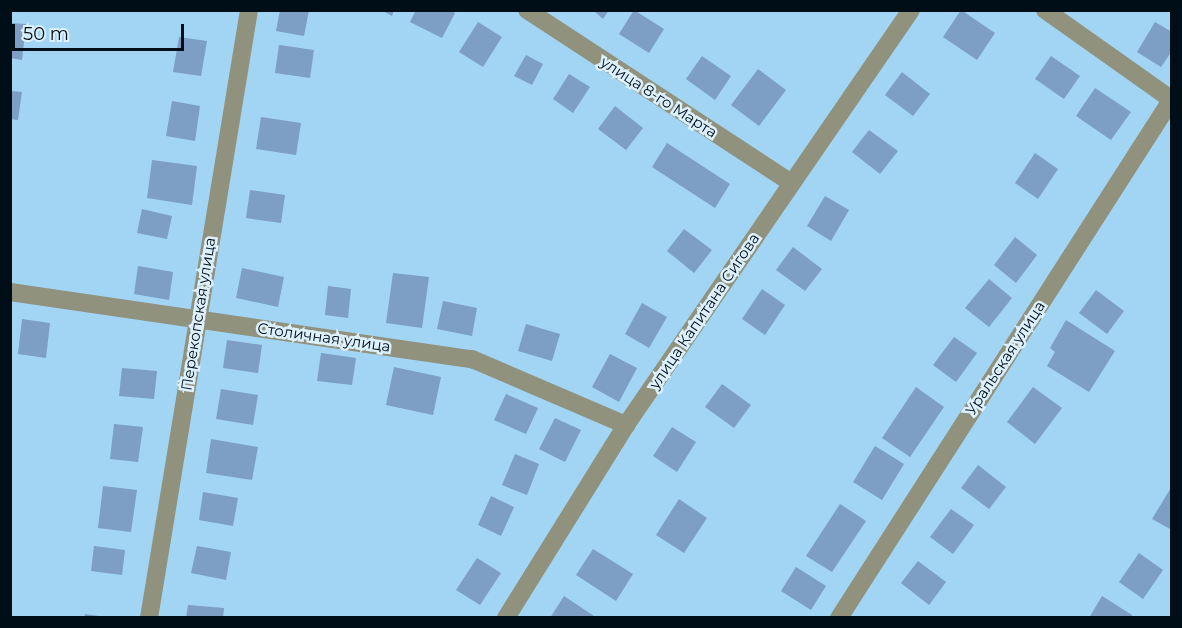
<!DOCTYPE html>
<meta charset="utf-8">
<style>
body{margin:0}
#map{position:relative;width:1182px;height:628px;overflow:hidden;background:#a1d5f3;font-family:Montserrat,sans-serif}
div>[style]{position:absolute}
[style*='--x']{left:calc(var(--x)*1px);top:calc(var(--y)*1px);width:calc(var(--w)*1px);rotate:calc(var(--a)*1deg)}
.building>*{inset:0;background:#7d9ec5}
.minor>*{height:18px;margin:-9px;padding:0 9px;transform-origin:9px;border-radius:9px;background:#90927d}
span{translate:-50% -50%;white-space:nowrap;text-align:center;line-height:1.15;-webkit-text-stroke:5px #dcf1fd;paint-order:stroke}
.street-label{font-size:15px;color:#000e17}
.frame{position:absolute;inset:0;border:12px solid #000e17;pointer-events:none}
.scale{position:absolute;left:12px;top:24px;width:172px;height:27px;box-sizing:border-box;border:3px solid #000e17;border-top:0;padding-left:8px;font-size:18px;line-height:21px;white-space:nowrap;color:#000e17;-webkit-text-stroke:4px #dcf1fd;paint-order:stroke}
</style>
<div id="map">
<div class="building">
<div style="clip-path:polygon(280px 10px,309px 10px,304px 36px,276px 31px)"></div>
<div style="clip-path:polygon(381px 10px,394px 10px,392px 16px)"></div>
<div style="clip-path:polygon(416px 10px,450px 10px,455px 13px,442px 38px,410px 22px)"></div>
<div style="clip-path:polygon(593px 10px,609px 10px,603px 19px)"></div>
<div style="clip-path:polygon(634px 10px,664px 29px,649px 53px,619px 34px)"></div>
<div style="clip-path:polygon(961px 10px,995px 33px,977px 60px,943px 37px)"></div>
<div style="clip-path:polygon(478px 22px,502px 37px,483px 67px,459px 52px)"></div>
<div style="clip-path:polygon(1155px 22px,1172px 32px,1172px 51px,1161px 67px,1137px 52px)"></div>
<div style="clip-path:polygon(10px 23px,26px 24px,22px 60px,10px 58px)"></div>
<div style="clip-path:polygon(179px 37px,207px 41px,201px 76px,173px 72px)"></div>
<div style="clip-path:polygon(279px 45px,314px 50px,310px 78px,275px 73px)"></div>
<div style="clip-path:polygon(526px 55px,543px 64px,532px 85px,514px 76px)"></div>
<div style="clip-path:polygon(702px 56px,731px 76px,715px 100px,686px 79px)"></div>
<div style="clip-path:polygon(1051px 56px,1080px 76px,1064px 99px,1035px 79px)"></div>
<div style="clip-path:polygon(758px 69px,786px 90px,759px 126px,731px 105px)"></div>
<div style="clip-path:polygon(902px 72px,930px 94px,913px 116px,885px 95px)"></div>
<div style="clip-path:polygon(569px 74px,590px 87px,573px 113px,553px 99px)"></div>
<div style="clip-path:polygon(1095px 88px,1131px 112px,1111px 140px,1076px 116px)"></div>
<div style="clip-path:polygon(10px 91px,22px 92px,18px 120px,10px 119px)"></div>
<div style="clip-path:polygon(172px 101px,200px 106px,195px 141px,166px 136px)"></div>
<div style="clip-path:polygon(615px 106px,643px 128px,626px 150px,598px 129px)"></div>
<div style="clip-path:polygon(261px 117px,301px 123px,296px 155px,256px 149px)"></div>
<div style="clip-path:polygon(869px 130px,898px 151px,880px 174px,852px 152px)"></div>
<div style="clip-path:polygon(667px 143px,730px 184px,715px 208px,652px 167px)"></div>
<div style="clip-path:polygon(1035px 153px,1058px 169px,1038px 199px,1015px 183px)"></div>
<div style="clip-path:polygon(152px 160px,197px 166px,192px 205px,147px 198px)"></div>
<div style="clip-path:polygon(250px 190px,285px 195px,281px 223px,246px 218px)"></div>
<div style="clip-path:polygon(825px 196px,849px 210px,831px 241px,807px 226px)"></div>
<div style="clip-path:polygon(142px 209px,172px 216px,167px 239px,137px 233px)"></div>
<div style="clip-path:polygon(684px 229px,712px 250px,694px 273px,667px 251px)"></div>
<div style="clip-path:polygon(1015px 237px,1037px 255px,1016px 283px,994px 265px)"></div>
<div style="clip-path:polygon(793px 247px,822px 269px,805px 291px,776px 270px)"></div>
<div style="clip-path:polygon(138px 266px,173px 272px,169px 300px,134px 294px)"></div>
<div style="clip-path:polygon(242px 268px,284px 277px,278px 307px,236px 298px)"></div>
<div style="clip-path:polygon(393px 273px,429px 277px,422px 328px,386px 323px)"></div>
<div style="clip-path:polygon(989px 279px,1012px 298px,989px 327px,965px 308px)"></div>
<div style="clip-path:polygon(328px 286px,351px 289px,348px 318px,325px 315px)"></div>
<div style="clip-path:polygon(762px 289px,785px 305px,765px 335px,742px 319px)"></div>
<div style="clip-path:polygon(1096px 290px,1124px 311px,1107px 334px,1079px 313px)"></div>
<div style="clip-path:polygon(443px 301px,477px 308px,472px 336px,437px 329px)"></div>
<div style="clip-path:polygon(642px 303px,667px 317px,649px 348px,625px 334px)"></div>
<div style="clip-path:polygon(22px 319px,50px 323px,46px 358px,18px 354px)"></div>
<div style="clip-path:polygon(1066px 320px,1115px 351px,1089px 392px,1047px 366px,1055px 352px,1050px 348px)"></div>
<div style="clip-path:polygon(526px 324px,560px 334px,552px 361px,518px 351px)"></div>
<div style="clip-path:polygon(954px 337px,977px 353px,956px 382px,933px 365px)"></div>
<div style="clip-path:polygon(227px 340px,262px 345px,258px 373px,223px 368px)"></div>
<div style="clip-path:polygon(321px 353px,356px 358px,352px 385px,317px 381px)"></div>
<div style="clip-path:polygon(610px 354px,637px 368px,619px 402px,592px 387px)"></div>
<div style="clip-path:polygon(394px 367px,441px 377px,433px 415px,386px 405px)"></div>
<div style="clip-path:polygon(122px 368px,157px 371px,154px 399px,119px 396px)"></div>
<div style="clip-path:polygon(722px 384px,751px 405px,734px 428px,705px 407px)"></div>
<div style="clip-path:polygon(916px 387px,944px 407px,910px 457px,882px 438px)"></div>
<div style="clip-path:polygon(1033px 387px,1062px 408px,1035px 444px,1007px 422px)"></div>
<div style="clip-path:polygon(221px 389px,258px 395px,253px 425px,216px 419px)"></div>
<div style="clip-path:polygon(506px 394px,538px 408px,526px 434px,494px 420px)"></div>
<div style="clip-path:polygon(555px 418px,581px 430px,565px 462px,539px 449px)"></div>
<div style="clip-path:polygon(114px 424px,143px 427px,138px 462px,110px 459px)"></div>
<div style="clip-path:polygon(672px 427px,696px 442px,677px 472px,653px 456px)"></div>
<div style="clip-path:polygon(211px 439px,258px 447px,252px 480px,206px 473px)"></div>
<div style="clip-path:polygon(875px 446px,904px 464px,882px 500px,853px 482px)"></div>
<div style="clip-path:polygon(515px 454px,539px 464px,527px 495px,502px 485px)"></div>
<div style="clip-path:polygon(978px 465px,1006px 487px,989px 509px,961px 488px)"></div>
<div style="clip-path:polygon(103px 486px,137px 490px,131px 532px,98px 528px)"></div>
<div style="clip-path:polygon(1172px 486px,1172px 530px,1152px 519px)"></div>
<div style="clip-path:polygon(203px 492px,238px 498px,233px 526px,199px 520px)"></div>
<div style="clip-path:polygon(491px 496px,514px 507px,501px 536px,478px 525px)"></div>
<div style="clip-path:polygon(679px 499px,707px 518px,684px 553px,656px 535px)"></div>
<div style="clip-path:polygon(840px 504px,866px 521px,832px 572px,806px 556px)"></div>
<div style="clip-path:polygon(951px 509px,974px 525px,953px 554px,930px 537px)"></div>
<div style="clip-path:polygon(94px 546px,125px 550px,122px 575px,91px 571px)"></div>
<div style="clip-path:polygon(197px 546px,231px 552px,226px 580px,191px 573px)"></div>
<div style="clip-path:polygon(593px 549px,633px 574px,616px 601px,576px 575px)"></div>
<div style="clip-path:polygon(1139px 553px,1163px 570px,1143px 599px,1119px 582px)"></div>
<div style="clip-path:polygon(477px 558px,501px 573px,480px 605px,456px 590px)"></div>
<div style="clip-path:polygon(918px 561px,946px 582px,929px 605px,901px 583px)"></div>
<div style="clip-path:polygon(796px 567px,826px 586px,811px 610px,781px 591px)"></div>
<div style="clip-path:polygon(564px 596px,594px 616px,592px 618px,550px 618px)"></div>
<div style="clip-path:polygon(1102px 596px,1132px 615px,1131px 618px,1089px 618px)"></div>
<div style="clip-path:polygon(188px 605px,224px 608px,223px 618px,186px 618px)"></div>
<div style="clip-path:polygon(85px 614px,99px 616px,99px 618px,84px 618px)"></div>
</div>
<div class="minor">
<div style="--x:527;--y:10;--w:316;--a:33.2"></div>
<div style="--x:1045;--y:10;--w:156;--a:35.3"></div>
<div style="--x:10;--y:292;--w:467;--a:8.3"></div>
<div style="--x:472;--y:359;--w:168;--a:23.2"></div>
<div style="--x:149;--y:618;--w:616;--a:-80.66"></div>
<div style="--x:506;--y:618;--w:227;--a:-58.1"></div>
<div style="--x:626;--y:425;--w:503;--a:-55.52"></div>
<div style="--x:839;--y:618;--w:617;--a:-57.32"></div>
</div>
<div class="street-label">
<span style="left:659px;top:97px;rotate:33deg">улица 8-го Марта</span>
<span style="left:704px;top:311px;rotate:-56deg">улица Капитана Сигова</span>
<span style="left:198px;top:314px;rotate:-81deg">Перекопская улица</span>
<span style="left:324px;top:337px;rotate:8deg">Столичная улица</span>
<span style="left:1005px;top:358px;rotate:-57deg">Уральская улица</span>
</div>
<div class="frame"></div>
<div class="scale">50 m</div>
</div>
